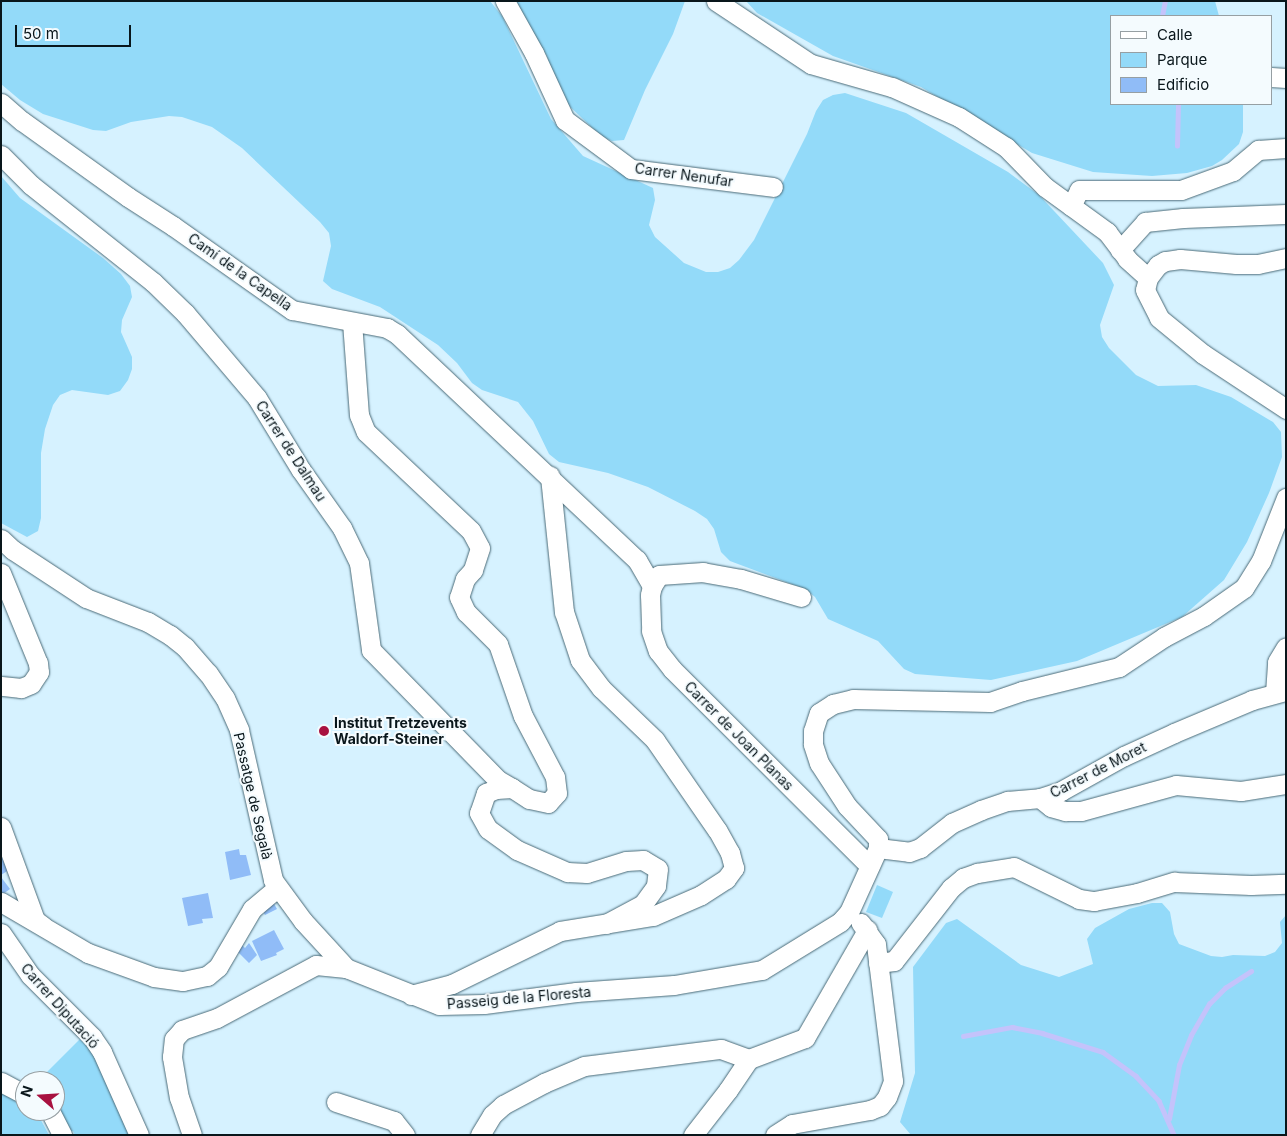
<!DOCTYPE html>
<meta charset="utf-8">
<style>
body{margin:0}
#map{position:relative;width:1287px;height:1136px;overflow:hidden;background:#d6f2ff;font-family:Inter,sans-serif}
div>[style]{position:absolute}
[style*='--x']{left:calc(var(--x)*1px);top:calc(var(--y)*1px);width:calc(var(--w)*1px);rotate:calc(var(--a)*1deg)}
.green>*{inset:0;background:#93daf9}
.stream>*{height:4.5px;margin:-2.25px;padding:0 2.25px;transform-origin:2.25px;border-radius:2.25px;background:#c4c3fb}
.building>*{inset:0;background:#90bcf7}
.roads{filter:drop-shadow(0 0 1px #4a6a77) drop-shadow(0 0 1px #4a6a77)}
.minor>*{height:19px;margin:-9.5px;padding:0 9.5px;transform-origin:9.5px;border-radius:9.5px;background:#fff}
.dots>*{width:14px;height:14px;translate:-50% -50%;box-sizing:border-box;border:2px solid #f4fbfe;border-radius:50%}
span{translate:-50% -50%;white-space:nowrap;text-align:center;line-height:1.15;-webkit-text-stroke:4px #f4fbfe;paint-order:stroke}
.street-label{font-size:14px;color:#09161b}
.poi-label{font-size:14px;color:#09161b;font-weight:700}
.left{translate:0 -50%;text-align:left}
.frame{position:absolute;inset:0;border:2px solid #09161b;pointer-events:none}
.legend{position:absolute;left:1110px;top:15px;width:162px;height:90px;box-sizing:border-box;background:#f4fbfe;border:1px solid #969fa3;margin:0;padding:6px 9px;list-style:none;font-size:15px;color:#09161b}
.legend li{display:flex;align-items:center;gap:10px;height:25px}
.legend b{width:25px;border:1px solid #969fa3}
.north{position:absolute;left:15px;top:1071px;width:50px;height:50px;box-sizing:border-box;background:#f4fbfe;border:1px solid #969fa3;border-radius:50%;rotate:289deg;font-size:14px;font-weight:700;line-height:20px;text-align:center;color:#09161b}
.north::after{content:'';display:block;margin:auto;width:18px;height:22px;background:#a81140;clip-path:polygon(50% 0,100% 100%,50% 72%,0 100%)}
.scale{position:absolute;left:15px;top:25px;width:116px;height:22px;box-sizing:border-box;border:2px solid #09161b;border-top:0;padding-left:6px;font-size:15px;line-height:18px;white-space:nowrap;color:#09161b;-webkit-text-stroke:4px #f4fbfe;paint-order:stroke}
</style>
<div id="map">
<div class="green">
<div style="clip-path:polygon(1px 1px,490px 1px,502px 16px,551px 119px,583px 156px,653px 188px,655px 200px,649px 225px,655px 237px,684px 263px,706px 272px,718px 272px,730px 268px,739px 260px,754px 240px,807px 134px,816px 111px,823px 100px,833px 95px,845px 93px,906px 113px,1008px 172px,1039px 195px,1103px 263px,1114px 285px,1100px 325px,1102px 337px,1109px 348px,1136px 375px,1158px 386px,1196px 385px,1231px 397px,1273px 422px,1281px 432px,1282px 457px,1269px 493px,1247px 542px,1224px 580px,1182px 617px,1077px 661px,991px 680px,915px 674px,904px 669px,878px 641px,828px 619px,815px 597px,805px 589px,730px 561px,721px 552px,714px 529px,707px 519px,695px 511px,648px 487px,608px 473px,559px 462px,549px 454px,533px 421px,518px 402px,482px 390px,472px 383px,457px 363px,438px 345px,380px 307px,332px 289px,323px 281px,331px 246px,329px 233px,320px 222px,242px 148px,212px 127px,182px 117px,169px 116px,131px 122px,106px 131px,93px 130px,43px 114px,20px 100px,1px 84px)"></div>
<div style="clip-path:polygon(515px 1px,685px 1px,673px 34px,645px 90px,624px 140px,612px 141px,601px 136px,565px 102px,552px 81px,547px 56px)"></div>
<div style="clip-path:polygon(746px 1px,1215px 1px,1219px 16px,1111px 16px,1111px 104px,1243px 104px,1243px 132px,1239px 144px,1222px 160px,1212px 166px,1187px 173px,1152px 176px,1093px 172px,1032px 153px,921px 87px,833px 56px,757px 13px)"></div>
<div style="clip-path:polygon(1px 176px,20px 198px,103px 258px,121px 274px,130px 286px,132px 297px,122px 320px,121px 332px,132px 357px,132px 369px,128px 380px,120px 391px,108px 395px,72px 390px,60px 395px,53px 405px,45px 429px,41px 453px,41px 518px,38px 531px,27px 537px,1px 523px)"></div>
<div style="clip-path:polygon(877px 885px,893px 892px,882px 918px,866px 912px)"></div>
<div style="clip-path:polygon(1152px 903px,1162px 903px,1170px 912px,1174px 934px,1179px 944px,1211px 956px,1222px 957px,1233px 955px,1265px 956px,1275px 952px,1282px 943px,1280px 922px,1286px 915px,1286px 1135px,911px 1135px,900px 1122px,915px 1073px,913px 967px,946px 923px,957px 919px,1021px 965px,1059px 977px,1093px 964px,1087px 939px,1095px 928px,1129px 909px)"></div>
<div style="clip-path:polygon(80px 1039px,91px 1050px,100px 1069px,129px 1135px,75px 1135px,73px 1131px,67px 1132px,55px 1101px,55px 1081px,38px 1081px)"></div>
<div style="clip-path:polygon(1px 1093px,25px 1104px,25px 1111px,36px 1111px,49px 1135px,1px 1135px)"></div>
</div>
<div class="stream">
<div style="--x:1162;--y:16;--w:15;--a:-79"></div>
<div style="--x:1177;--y:146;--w:42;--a:-88.6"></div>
<div style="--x:963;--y:1036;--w:50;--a:-10.4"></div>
<div style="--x:1012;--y:1027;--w:31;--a:11"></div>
<div style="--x:1042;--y:1033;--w:64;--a:17.3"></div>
<div style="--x:1103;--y:1052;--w:41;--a:36"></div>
<div style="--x:1136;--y:1076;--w:34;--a:47"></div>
<div style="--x:1159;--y:1101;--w:37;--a:66"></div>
<div style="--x:1169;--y:1119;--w:55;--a:-79.5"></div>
<div style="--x:1179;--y:1065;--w:32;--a:-68"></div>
<div style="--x:1191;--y:1035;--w:36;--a:-60"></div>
<div style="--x:1209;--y:1004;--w:23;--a:-45"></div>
<div style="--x:1225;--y:988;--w:31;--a:-33"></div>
</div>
<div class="building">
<div style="clip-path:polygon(239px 849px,240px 855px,246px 855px,251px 875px,230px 880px,225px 852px)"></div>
<div style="clip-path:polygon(1px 852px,12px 868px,1px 875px)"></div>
<div style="clip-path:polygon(1px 877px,10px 889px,3px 894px,1px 891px)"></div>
<div style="clip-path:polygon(208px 893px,213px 918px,202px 919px,203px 923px,188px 926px,182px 898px)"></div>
<div style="clip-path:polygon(272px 900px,277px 909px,265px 915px,260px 907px)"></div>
<div style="clip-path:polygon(274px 930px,284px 949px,276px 953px,277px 955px,261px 961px,252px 941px)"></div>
<div style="clip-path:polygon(249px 943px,257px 955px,249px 963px,237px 951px,242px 945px,245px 948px)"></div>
</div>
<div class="roads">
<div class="minor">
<div style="--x:505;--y:1;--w:60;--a:60.9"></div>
<div style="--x:534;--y:53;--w:74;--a:65.2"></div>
<div style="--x:565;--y:120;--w:82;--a:36.6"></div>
<div style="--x:631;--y:169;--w:143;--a:7.2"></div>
<div style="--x:716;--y:1;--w:114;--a:33.6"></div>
<div style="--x:811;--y:64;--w:84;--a:15.9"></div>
<div style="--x:892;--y:87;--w:73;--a:24.1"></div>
<div style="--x:959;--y:117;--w:56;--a:32.6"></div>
<div style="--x:1006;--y:147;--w:56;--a:45.7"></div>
<div style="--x:1045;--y:187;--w:77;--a:36"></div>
<div style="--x:1107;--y:232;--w:34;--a:53"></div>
<div style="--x:1127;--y:259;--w:28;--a:42"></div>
<div style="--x:1271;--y:77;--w:15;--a:4"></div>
<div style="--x:1;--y:103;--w:28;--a:41"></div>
<div style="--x:22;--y:121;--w:130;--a:35.6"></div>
<div style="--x:128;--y:197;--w:54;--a:32.8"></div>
<div style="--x:173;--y:226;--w:146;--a:35.2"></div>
<div style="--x:292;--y:310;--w:97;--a:10.7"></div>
<div style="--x:387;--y:328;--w:12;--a:31"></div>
<div style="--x:397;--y:334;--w:330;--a:43.3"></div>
<div style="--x:637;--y:560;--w:30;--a:60"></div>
<div style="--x:1;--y:155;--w:42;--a:45"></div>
<div style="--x:31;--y:185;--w:156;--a:38.5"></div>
<div style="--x:153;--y:282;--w:45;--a:44.1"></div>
<div style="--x:185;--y:313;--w:111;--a:49.7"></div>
<div style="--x:257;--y:398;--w:84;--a:58.6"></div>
<div style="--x:301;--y:470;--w:71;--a:54.7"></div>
<div style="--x:342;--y:528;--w:39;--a:64"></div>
<div style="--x:359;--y:563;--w:88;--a:82.1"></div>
<div style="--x:371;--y:650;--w:182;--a:45.7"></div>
<div style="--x:498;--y:780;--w:16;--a:30"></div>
<div style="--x:1071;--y:206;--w:18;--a:-63"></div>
<div style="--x:1079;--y:190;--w:102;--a:0"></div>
<div style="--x:1181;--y:190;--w:55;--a:-20.1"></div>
<div style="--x:1233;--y:171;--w:33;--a:-40"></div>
<div style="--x:1258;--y:150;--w:28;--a:-4"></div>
<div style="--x:1120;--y:250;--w:38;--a:-48"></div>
<div style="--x:1145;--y:222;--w:38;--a:-6"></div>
<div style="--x:1183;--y:218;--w:103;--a:-2.2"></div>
<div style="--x:1286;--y:258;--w:29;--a:168"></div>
<div style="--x:1258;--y:264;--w:22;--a:180"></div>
<div style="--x:1236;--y:264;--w:56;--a:-174.9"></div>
<div style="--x:1180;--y:259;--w:15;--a:172"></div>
<div style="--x:1165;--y:261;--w:8;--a:150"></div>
<div style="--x:1158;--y:265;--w:16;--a:128"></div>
<div style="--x:1148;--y:278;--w:12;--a:104"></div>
<div style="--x:1145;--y:290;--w:31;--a:63"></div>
<div style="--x:1159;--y:318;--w:57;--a:39.3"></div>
<div style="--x:1203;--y:354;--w:100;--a:33.5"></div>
<div style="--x:352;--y:322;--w:93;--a:85.7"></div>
<div style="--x:359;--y:415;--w:18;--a:68"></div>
<div style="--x:366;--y:432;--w:144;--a:43.3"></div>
<div style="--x:471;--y:531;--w:19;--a:62"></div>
<div style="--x:480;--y:548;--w:23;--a:108"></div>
<div style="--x:473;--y:570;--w:12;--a:132"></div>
<div style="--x:465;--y:579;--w:19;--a:108"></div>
<div style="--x:459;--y:597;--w:17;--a:65"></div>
<div style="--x:466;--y:612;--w:45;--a:45"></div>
<div style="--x:498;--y:644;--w:76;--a:70.9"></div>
<div style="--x:523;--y:716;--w:69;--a:62.3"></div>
<div style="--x:555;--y:777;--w:16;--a:83"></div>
<div style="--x:557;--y:793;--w:13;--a:132"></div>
<div style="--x:548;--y:803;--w:19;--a:-168"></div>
<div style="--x:529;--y:799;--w:20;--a:-147"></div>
<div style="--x:512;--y:788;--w:16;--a:176"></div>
<div style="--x:496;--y:789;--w:11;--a:158"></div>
<div style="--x:486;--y:793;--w:21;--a:109"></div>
<div style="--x:479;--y:813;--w:18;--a:61"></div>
<div style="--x:488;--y:829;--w:36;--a:36"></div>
<div style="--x:517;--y:850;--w:55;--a:23.7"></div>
<div style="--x:567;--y:872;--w:20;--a:3"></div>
<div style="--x:587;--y:873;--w:41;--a:-17.1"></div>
<div style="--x:626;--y:861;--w:17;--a:-3"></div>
<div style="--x:643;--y:860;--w:17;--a:31"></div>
<div style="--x:658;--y:869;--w:17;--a:97"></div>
<div style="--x:656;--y:886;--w:22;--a:126"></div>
<div style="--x:643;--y:904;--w:42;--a:151.6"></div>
<div style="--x:1;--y:539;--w:16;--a:43"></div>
<div style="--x:13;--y:550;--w:87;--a:33.3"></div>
<div style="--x:86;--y:598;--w:66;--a:21.2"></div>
<div style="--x:148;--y:622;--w:26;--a:31"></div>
<div style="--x:170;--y:635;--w:19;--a:39"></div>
<div style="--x:185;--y:647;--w:35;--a:49"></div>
<div style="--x:208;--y:673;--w:30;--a:56"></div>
<div style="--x:225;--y:698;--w:35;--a:66"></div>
<div style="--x:239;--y:730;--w:154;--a:77.2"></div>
<div style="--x:273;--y:880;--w:51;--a:53.8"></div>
<div style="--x:303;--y:921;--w:64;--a:47.5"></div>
<div style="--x:1;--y:573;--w:97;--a:67.7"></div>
<div style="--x:38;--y:663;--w:9;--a:84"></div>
<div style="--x:39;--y:672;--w:14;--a:124"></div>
<div style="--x:31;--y:684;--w:11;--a:158"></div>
<div style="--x:21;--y:688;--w:20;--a:-174"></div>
<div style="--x:801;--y:597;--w:63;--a:-163.3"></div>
<div style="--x:741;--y:579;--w:39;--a:-170"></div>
<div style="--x:703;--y:572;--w:44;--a:176.1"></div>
<div style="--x:659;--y:575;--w:13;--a:122"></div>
<div style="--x:652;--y:586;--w:9;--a:103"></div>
<div style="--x:650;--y:595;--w:36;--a:88"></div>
<div style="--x:651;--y:631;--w:21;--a:71"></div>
<div style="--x:658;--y:651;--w:23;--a:52"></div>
<div style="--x:672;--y:669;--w:279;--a:44.9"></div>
<div style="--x:1275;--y:693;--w:31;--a:-86"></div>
<div style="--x:1277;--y:662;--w:17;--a:-59"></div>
<div style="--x:1040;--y:798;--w:14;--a:39"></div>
<div style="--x:1051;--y:807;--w:15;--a:16"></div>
<div style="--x:1065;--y:811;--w:16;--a:0"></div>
<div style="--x:1081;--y:811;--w:98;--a:-15.3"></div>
<div style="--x:1176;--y:785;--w:65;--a:5.3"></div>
<div style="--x:1241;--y:791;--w:46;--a:-8.8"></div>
<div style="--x:1;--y:827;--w:99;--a:69.9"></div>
<div style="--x:35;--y:920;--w:10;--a:37"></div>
<div style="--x:878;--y:848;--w:31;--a:7"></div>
<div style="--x:909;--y:852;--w:12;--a:-20"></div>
<div style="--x:920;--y:848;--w:41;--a:-38"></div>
<div style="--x:952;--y:823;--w:32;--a:-24"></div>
<div style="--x:981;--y:810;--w:28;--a:-19"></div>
<div style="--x:1007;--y:801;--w:33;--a:-5"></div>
<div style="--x:1040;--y:798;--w:22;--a:-18"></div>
<div style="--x:1061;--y:791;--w:72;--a:-29.1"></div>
<div style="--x:1124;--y:756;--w:55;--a:-24.7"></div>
<div style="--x:1174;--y:733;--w:85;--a:-22.9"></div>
<div style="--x:1252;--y:700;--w:35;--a:-15"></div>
<div style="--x:1;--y:902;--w:101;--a:30.4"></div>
<div style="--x:88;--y:953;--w:70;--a:20"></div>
<div style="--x:154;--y:977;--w:29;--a:8"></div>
<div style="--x:183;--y:981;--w:25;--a:-12"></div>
<div style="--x:207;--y:976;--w:14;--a:-39"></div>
<div style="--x:218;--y:967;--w:67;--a:-59.6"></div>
<div style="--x:252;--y:909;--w:33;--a:-40"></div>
<div style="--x:1;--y:933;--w:51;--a:55.4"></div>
<div style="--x:30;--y:975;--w:88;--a:45"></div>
<div style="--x:92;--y:1037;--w:18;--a:56"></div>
<div style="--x:102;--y:1052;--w:91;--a:66"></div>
<div style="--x:878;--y:963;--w:16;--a:-7"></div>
<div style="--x:894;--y:961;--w:93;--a:-52"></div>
<div style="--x:951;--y:888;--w:16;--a:-40"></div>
<div style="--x:963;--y:878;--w:15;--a:-20"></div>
<div style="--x:977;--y:873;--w:37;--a:-9"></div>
<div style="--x:1014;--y:867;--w:72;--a:26.2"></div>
<div style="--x:1079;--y:899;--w:15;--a:8"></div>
<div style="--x:1094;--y:901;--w:44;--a:-10.5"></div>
<div style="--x:1137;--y:893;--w:39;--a:-17"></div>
<div style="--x:1174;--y:882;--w:77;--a:2.2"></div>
<div style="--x:1251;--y:885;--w:35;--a:-2"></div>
<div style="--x:411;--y:995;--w:42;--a:-15"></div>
<div style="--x:452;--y:984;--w:120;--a:-26.1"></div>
<div style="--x:560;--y:931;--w:94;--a:-9.2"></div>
<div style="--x:653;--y:916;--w:52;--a:-23.6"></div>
<div style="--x:701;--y:895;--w:30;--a:-33"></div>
<div style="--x:726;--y:879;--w:14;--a:-54"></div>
<div style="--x:734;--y:868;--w:16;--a:-105"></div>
<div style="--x:730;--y:853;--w:26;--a:-119"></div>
<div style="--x:717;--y:830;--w:109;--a:-124.6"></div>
<div style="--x:655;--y:740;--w:75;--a:-136.1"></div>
<div style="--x:601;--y:688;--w:35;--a:-127"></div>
<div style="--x:580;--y:660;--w:51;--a:-108.4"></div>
<div style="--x:564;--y:612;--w:137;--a:-95.9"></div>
<div style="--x:1;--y:1082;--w:27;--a:28"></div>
<div style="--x:336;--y:1102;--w:61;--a:18.1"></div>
<div style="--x:394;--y:1121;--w:18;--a:52"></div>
<div style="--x:50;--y:1111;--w:27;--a:63"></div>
<div style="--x:192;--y:1135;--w:39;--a:-109"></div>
<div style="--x:179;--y:1098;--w:42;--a:-99.7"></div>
<div style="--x:172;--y:1057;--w:18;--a:-84"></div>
<div style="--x:174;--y:1039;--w:12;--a:-48"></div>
<div style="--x:182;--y:1030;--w:37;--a:-19"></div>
<div style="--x:217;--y:1018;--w:112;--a:-28.2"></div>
<div style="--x:316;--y:965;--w:30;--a:6"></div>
<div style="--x:346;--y:968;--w:100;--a:21.7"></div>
<div style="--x:439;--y:1005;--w:45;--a:-1.3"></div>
<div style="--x:484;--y:1004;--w:93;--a:-7.4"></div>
<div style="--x:576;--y:992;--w:98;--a:-4.1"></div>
<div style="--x:674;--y:985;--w:89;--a:-9.7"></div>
<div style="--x:762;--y:970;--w:92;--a:-31.6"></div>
<div style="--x:840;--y:922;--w:13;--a:-48"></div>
<div style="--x:849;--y:912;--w:70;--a:-65.6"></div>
<div style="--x:878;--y:848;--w:9;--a:-90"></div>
<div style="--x:878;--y:839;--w:45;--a:-133.2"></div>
<div style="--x:847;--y:806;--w:51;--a:-123.1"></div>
<div style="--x:819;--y:763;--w:20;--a:-108"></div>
<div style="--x:813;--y:744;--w:13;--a:-90"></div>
<div style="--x:813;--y:731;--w:19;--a:-72"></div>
<div style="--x:819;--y:713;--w:17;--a:-33"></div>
<div style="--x:833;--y:704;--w:21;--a:-14"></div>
<div style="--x:853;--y:699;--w:137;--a:1.3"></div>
<div style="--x:990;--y:702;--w:34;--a:-19"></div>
<div style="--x:1022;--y:691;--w:100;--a:-13.9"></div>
<div style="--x:1119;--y:667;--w:54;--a:-33.7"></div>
<div style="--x:1164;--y:637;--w:45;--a:-27.7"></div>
<div style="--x:1204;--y:616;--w:49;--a:-35"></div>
<div style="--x:1244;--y:588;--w:32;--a:-58"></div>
<div style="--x:1261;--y:561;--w:68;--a:-68.4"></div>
<div style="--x:480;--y:1135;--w:23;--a:-59"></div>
<div style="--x:492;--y:1115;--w:15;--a:-42"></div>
<div style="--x:503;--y:1105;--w:47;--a:-28.2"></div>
<div style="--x:544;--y:1083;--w:43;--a:-23"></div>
<div style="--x:584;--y:1066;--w:138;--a:-7.1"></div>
<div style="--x:721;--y:1049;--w:30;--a:20"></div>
<div style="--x:749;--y:1059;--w:60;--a:-20.6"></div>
<div style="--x:805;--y:1038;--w:125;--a:-60.1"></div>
<div style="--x:693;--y:1135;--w:57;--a:-52.1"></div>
<div style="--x:728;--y:1090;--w:37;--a:-56"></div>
<div style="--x:775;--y:1135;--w:20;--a:-33"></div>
<div style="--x:792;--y:1124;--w:79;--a:-10.2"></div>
<div style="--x:870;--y:1110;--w:11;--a:-22"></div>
<div style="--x:880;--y:1106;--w:11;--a:-52"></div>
<div style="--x:887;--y:1097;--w:17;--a:-69"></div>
<div style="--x:893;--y:1081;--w:138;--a:-97.1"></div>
<div style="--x:876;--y:944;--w:26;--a:-126"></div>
</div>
</div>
<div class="dots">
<div style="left:324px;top:731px;background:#a81140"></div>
</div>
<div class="street-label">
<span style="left:684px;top:175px;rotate:8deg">Carrer Nenufar</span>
<span style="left:240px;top:272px;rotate:35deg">Camí de la Capella</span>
<span style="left:291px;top:451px;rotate:57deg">Carrer de Dalmau</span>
<span style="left:739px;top:736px;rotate:45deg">Carrer de Joan Planas</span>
<span style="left:1098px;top:770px;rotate:-27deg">Carrer de Moret</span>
<span style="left:253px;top:796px;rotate:77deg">Passatge de Segalà</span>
<span style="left:519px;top:998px;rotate:-5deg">Passeig de la Floresta</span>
<span style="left:60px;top:1006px;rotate:48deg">Carrer Diputació</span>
</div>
<div class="poi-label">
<span class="left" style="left:334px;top:731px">Institut Tretzevents<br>Waldorf-Steiner</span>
</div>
<div class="frame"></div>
<ul class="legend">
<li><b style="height:6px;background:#fff"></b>Calle</li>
<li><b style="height:14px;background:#93daf9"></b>Parque</li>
<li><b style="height:14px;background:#90bcf7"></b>Edificio</li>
</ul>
<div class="north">N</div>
<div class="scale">50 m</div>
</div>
